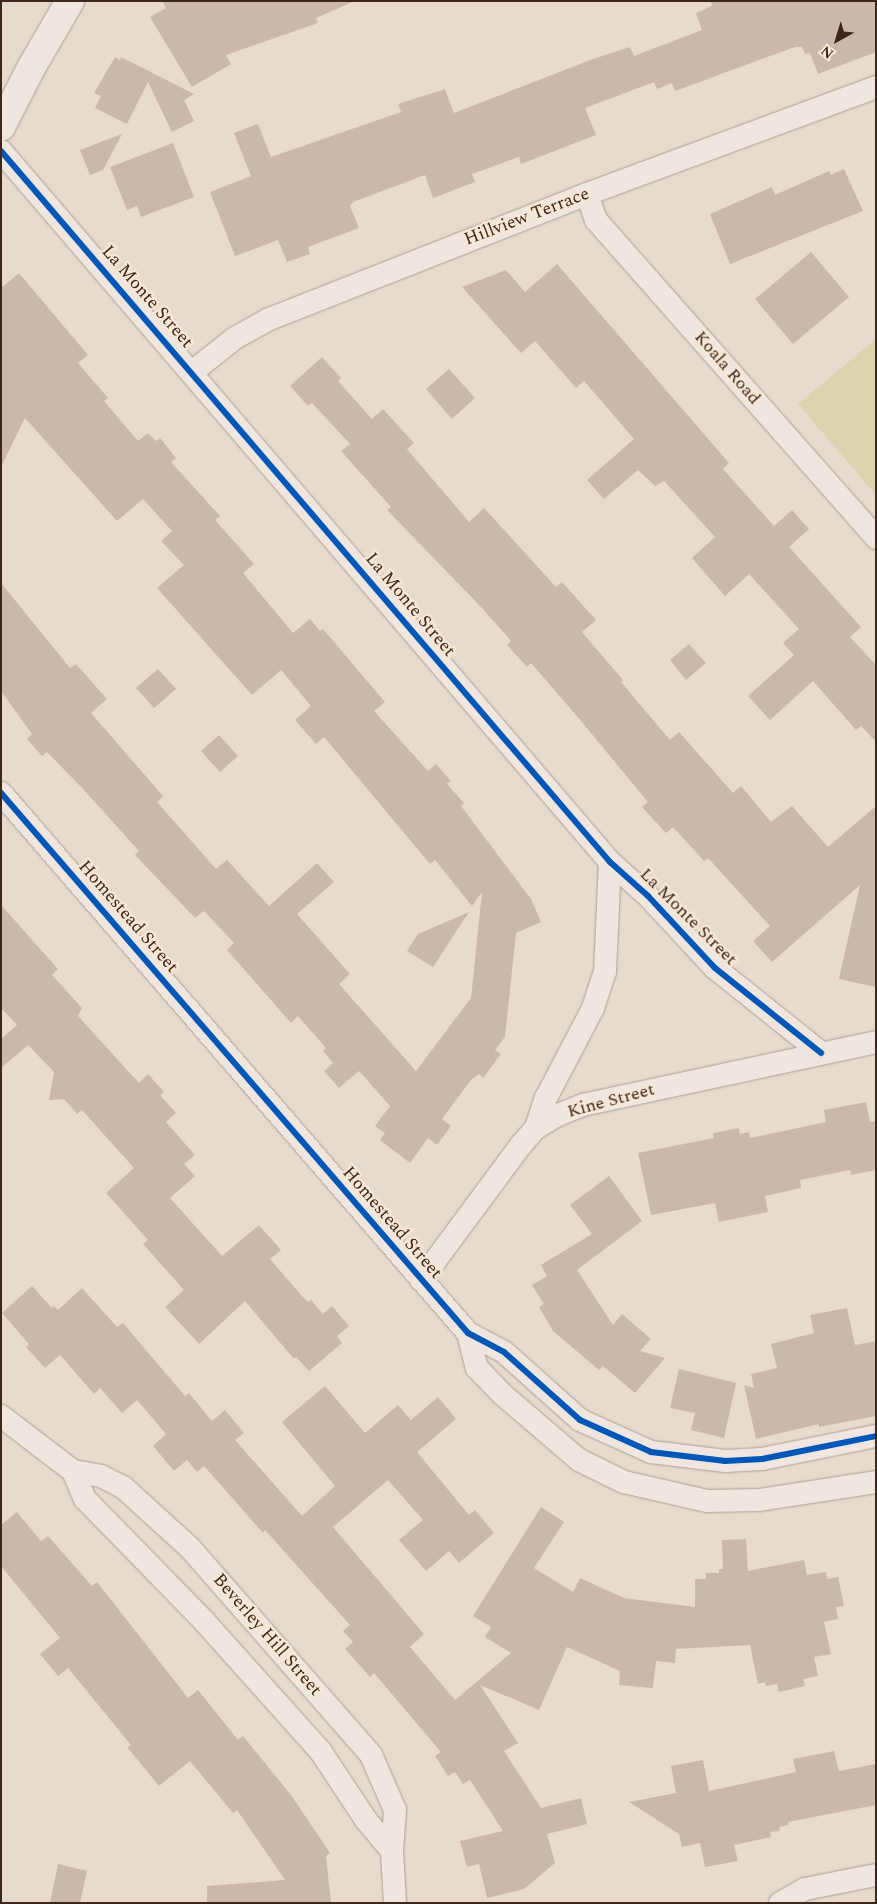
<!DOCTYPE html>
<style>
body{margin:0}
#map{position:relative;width:877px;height:1904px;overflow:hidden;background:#e7dbcd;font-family:Spectral,serif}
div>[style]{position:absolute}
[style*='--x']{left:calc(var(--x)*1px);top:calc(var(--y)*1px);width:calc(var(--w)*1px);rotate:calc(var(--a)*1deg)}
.green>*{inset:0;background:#dbd4ae}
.building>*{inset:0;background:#cbb8ad}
.roads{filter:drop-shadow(0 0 1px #aca096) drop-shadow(0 0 1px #aca096)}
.minor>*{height:22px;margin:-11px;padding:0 11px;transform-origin:11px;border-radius:11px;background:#efe7df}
.tertiary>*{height:28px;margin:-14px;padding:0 14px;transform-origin:14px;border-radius:14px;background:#efe7df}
.cycleway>*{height:6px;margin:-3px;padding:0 3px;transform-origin:3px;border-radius:3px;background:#0057b8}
span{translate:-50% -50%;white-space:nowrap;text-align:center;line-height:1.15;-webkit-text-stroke:4.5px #f8e7d2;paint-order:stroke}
.street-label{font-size:18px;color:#3c271d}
.frame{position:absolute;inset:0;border:2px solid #3c271d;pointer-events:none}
.north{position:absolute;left:812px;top:15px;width:50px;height:50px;-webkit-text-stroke:4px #f8e7d2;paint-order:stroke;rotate:219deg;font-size:14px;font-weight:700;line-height:20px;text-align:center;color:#3c271d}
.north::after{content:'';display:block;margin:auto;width:18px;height:22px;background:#3c271d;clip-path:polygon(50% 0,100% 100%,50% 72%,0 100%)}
</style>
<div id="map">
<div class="green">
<div style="clip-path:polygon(876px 339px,876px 495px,798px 404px)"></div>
</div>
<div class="building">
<div style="clip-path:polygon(162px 1px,355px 1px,316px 18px,318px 23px,226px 55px,231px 64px,192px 87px,150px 17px,166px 8px)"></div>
<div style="clip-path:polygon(711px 1px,876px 1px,876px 52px,818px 74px,810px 53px,805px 54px,802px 47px,795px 47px,675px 91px,672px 83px,657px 89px,654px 82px,585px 108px,596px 135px,521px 164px,519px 157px,472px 174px,475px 182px,433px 198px,425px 175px,353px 202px,350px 206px,359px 228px,308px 247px,310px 254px,287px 262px,278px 240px,235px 256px,210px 192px,251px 176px,234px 133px,258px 124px,271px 157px,401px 112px,398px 104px,445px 89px,454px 113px,593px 59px,630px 47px,634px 56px,702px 30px,696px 13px,712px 6px)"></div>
<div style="clip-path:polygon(115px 57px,120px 60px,121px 57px,194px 94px,184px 100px,194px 121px,172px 132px,148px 82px,127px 124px,95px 108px,101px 96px,94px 93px)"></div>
<div style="clip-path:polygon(122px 134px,103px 170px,90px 175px,80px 150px)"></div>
<div style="clip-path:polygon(173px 143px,194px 197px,141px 217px,137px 206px,127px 210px,110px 167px)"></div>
<div style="clip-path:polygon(844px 169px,863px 211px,730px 264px,710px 214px,772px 187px,775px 195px,829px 171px,831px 175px)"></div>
<div style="clip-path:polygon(811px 252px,849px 297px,793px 344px,755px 299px)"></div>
<div style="clip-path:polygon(557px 264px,729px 463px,723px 469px,774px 526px,792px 510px,809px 529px,789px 547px,861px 627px,850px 637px,876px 665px,876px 742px,861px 726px,856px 730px,813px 681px,770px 720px,748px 696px,794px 655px,783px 643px,799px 629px,749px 574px,725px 596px,692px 558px,715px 537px,664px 481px,655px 486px,638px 470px,604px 499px,587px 480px,634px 439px,584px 381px,576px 388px,535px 341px,521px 353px,462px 287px,506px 270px,525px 292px)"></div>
<div style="clip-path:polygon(19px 273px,88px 355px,78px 363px,108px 398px,104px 401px,138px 441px,148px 433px,156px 441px,160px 438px,176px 458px,171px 462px,220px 516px,215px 520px,254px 564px,243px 573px,293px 633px,310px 619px,320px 631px,323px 629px,385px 702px,374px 711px,428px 771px,436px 764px,451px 781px,447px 784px,464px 803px,461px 806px,531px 899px,541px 922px,516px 933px,505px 1037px,495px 1050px,501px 1054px,483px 1078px,479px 1074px,470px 1081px,442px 1119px,451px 1126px,437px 1145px,428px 1138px,410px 1163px,380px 1140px,385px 1133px,375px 1126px,390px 1106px,359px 1071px,339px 1088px,324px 1071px,333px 1063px,323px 1051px,326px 1048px,298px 1016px,291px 1023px,227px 950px,234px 943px,204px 911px,195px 918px,135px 855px,139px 851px,84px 790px,47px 752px,42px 756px,27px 739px,32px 734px,1px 691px,1px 583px,70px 668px,76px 664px,107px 699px,91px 713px,163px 796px,157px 802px,216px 869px,227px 860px,269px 906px,317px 863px,334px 882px,297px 914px,350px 974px,339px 984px,416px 1071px,471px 998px,482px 892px,472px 906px,435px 860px,430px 864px,324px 737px,316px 744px,295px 720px,311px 706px,281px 670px,252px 695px,157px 588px,184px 565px,161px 541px,172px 531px,143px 499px,117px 521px,25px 418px,1px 467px,1px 288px)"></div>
<div style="clip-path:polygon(322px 357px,341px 378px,338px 381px,372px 419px,383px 409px,414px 443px,407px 449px,469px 522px,484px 508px,556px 587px,562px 582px,596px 620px,582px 632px,623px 680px,621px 682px,670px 740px,679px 732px,733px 793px,741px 786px,771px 822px,792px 806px,828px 847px,876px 806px,876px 987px,839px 979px,860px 885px,772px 962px,753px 941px,770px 926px,708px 858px,704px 861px,673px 827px,666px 833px,642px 807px,648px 802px,576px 715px,531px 663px,527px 667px,507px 645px,511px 641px,482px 608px,387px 510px,391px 507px,341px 451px,350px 444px,312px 403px,308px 406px,290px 386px)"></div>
<div style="clip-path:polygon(449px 369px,475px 398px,452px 419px,426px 389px)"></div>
<div style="clip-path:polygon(689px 644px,706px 663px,686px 680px,670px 660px)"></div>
<div style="clip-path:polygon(158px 669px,176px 689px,154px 708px,136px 688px)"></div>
<div style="clip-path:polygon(219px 735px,238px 756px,220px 772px,201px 751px)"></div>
<div style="clip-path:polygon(1px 905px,58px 969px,52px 975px,82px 1008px,78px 1016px,139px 1083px,148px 1074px,164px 1092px,160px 1095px,176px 1113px,166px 1122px,195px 1155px,184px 1164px,195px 1176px,170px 1198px,222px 1256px,259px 1225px,281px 1250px,270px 1259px,301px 1295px,308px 1302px,311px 1300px,323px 1314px,332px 1306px,349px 1326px,337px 1336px,342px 1343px,309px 1371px,296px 1357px,294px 1359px,245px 1301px,199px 1344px,165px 1307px,184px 1290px,143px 1244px,148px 1240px,106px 1193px,134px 1168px,82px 1110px,77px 1114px,64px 1099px,49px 1100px,54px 1072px,28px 1045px,1px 1068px,1px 1039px,17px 1025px,1px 1008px)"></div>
<div style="clip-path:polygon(469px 912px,433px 967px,407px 951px,418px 934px)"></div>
<div style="clip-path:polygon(866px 1102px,870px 1122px,876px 1121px,876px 1170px,851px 1175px,850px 1170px,800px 1180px,801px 1188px,765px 1196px,768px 1212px,719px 1222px,715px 1203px,651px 1215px,638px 1153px,714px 1138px,713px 1133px,739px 1128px,740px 1134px,749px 1132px,750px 1138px,826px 1122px,824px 1110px)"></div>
<div style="clip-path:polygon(609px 1176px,642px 1221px,577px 1270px,613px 1325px,622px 1314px,651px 1339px,640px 1351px,665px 1358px,635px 1393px,603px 1366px,599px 1370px,553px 1331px,539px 1307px,544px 1304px,532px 1285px,547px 1276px,541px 1265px,592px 1234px,570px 1205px)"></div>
<div style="clip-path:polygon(32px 1286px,52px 1308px,54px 1306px,58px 1310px,82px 1288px,117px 1327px,123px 1323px,185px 1396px,189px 1393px,212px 1421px,225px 1410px,244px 1433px,235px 1440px,302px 1516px,335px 1486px,282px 1422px,325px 1386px,365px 1433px,398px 1405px,411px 1420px,438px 1397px,456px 1419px,417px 1452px,469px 1515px,475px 1510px,494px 1533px,459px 1563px,449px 1551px,426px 1571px,399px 1540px,423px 1520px,388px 1480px,333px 1527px,424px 1634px,410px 1647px,455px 1700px,511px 1653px,485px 1637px,491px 1627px,473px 1616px,541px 1507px,564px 1522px,534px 1568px,573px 1592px,580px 1578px,624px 1598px,695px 1607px,695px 1579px,706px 1579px,706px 1573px,719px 1573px,719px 1569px,723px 1569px,722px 1540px,746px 1539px,748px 1571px,804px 1560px,807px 1575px,826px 1572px,827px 1579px,838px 1577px,844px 1606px,836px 1607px,838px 1619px,824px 1622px,831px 1654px,814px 1657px,818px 1676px,803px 1679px,805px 1686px,779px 1692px,777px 1684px,766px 1686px,765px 1682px,758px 1684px,750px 1645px,676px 1649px,675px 1663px,656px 1661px,653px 1688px,619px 1685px,620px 1671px,567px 1647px,539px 1710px,480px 1685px,518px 1743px,504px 1751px,541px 1808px,581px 1798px,587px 1824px,547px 1834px,555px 1863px,524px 1889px,487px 1898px,479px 1864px,467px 1867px,460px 1841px,503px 1831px,470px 1780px,463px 1784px,455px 1772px,448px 1776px,435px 1756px,441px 1752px,374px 1673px,370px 1677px,345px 1649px,353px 1642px,343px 1631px,350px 1625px,265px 1530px,263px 1533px,204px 1466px,197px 1472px,187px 1460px,174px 1471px,153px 1446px,166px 1434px,137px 1400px,122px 1413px,100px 1388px,94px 1394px,60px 1355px,45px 1368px,26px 1347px,29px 1344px,2px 1313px)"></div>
<div style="clip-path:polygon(847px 1308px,855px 1345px,876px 1341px,876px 1416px,819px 1427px,819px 1424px,756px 1439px,744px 1385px,754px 1388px,751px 1374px,777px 1368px,771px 1344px,814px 1333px,810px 1315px)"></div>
<div style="clip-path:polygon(679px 1369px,736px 1383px,724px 1438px,691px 1430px,695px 1413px,670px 1408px)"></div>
<div style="clip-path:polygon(17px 1512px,41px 1541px,48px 1536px,92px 1586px,97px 1582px,188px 1698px,198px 1690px,238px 1740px,243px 1736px,291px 1795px,330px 1853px,326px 1856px,331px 1903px,207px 1903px,207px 1886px,285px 1880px,237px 1810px,233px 1813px,190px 1761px,159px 1786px,127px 1747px,131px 1745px,68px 1668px,58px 1676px,40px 1654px,60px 1638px,1px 1566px,1px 1525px)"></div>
<div style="clip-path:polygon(834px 1751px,839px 1771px,876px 1764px,876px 1805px,788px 1822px,789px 1825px,779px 1827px,780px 1831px,770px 1832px,771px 1837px,734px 1845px,738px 1861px,705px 1867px,700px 1843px,682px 1847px,679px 1834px,629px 1802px,676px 1793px,671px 1766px,703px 1760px,709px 1791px,796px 1772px,793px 1759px)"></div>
<div style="clip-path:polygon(58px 1864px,87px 1871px,80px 1903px,50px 1903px)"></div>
</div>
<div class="roads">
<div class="minor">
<div style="--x:1;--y:151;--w:936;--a:49.42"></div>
<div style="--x:610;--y:862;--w:51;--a:41.8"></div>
<div style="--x:648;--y:896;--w:98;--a:47.1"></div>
<div style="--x:715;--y:968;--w:136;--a:38.7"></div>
<div style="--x:587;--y:194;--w:28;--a:71"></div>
<div style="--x:596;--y:220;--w:424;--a:48.6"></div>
<div style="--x:192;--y:372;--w:55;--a:-38.3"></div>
<div style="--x:235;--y:338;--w:37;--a:-29"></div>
<div style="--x:267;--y:320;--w:344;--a:-21.5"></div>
<div style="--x:587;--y:194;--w:308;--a:-20.3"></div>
<div style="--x:1;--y:793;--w:714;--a:49.15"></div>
<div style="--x:468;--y:1333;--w:41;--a:27.8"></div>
<div style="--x:504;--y:1352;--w:102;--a:41.8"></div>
<div style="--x:580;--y:1420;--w:78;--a:24.3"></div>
<div style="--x:651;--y:1452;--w:75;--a:6.9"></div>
<div style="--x:725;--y:1461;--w:37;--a:-3"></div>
<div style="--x:762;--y:1459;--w:116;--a:-11.4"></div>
<div style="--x:536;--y:1128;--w:32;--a:-72"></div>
<div style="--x:546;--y:1098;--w:102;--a:-62.4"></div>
<div style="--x:593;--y:1008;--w:38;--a:-72"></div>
<div style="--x:605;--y:972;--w:110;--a:-87.4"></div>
<div style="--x:421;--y:1280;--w:168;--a:-53.5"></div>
<div style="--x:521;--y:1145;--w:23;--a:-49"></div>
<div style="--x:536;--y:1128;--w:26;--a:-31"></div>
<div style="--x:558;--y:1115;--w:27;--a:-22"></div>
<div style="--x:583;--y:1105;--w:300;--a:-12.1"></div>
<div style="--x:468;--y:1333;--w:36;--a:76"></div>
<div style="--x:477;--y:1368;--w:36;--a:46"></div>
<div style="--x:502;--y:1394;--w:101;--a:40.6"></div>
<div style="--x:579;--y:1460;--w:50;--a:26.1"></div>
<div style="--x:624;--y:1482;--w:85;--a:12.9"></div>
<div style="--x:707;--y:1501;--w:52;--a:-1.1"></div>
<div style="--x:759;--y:1500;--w:118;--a:-8.7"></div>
<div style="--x:1;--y:1416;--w:91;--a:37.4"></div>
<div style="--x:73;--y:1471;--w:28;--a:10"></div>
<div style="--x:101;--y:1476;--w:25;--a:27"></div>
<div style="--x:123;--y:1487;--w:91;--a:42.3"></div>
<div style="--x:190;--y:1548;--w:275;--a:48.8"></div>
<div style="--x:371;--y:1755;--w:60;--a:66.4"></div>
<div style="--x:395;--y:1810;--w:41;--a:94.2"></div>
<div style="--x:392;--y:1851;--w:52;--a:86.7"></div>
<div style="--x:73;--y:1471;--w:30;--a:67"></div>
<div style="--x:85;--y:1499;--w:170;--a:45.7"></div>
<div style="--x:204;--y:1621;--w:176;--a:48.2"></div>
<div style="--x:321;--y:1752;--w:82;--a:56.5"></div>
<div style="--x:366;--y:1820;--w:40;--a:50"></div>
<div style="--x:780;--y:1903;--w:29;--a:-29"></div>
<div style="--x:805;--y:1889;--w:72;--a:-11.2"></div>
</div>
<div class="tertiary">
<div style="--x:1;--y:127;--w:66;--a:-63"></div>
<div style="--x:31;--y:68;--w:78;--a:-59.8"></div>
</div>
</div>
<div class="cycleway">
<div style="--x:1;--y:151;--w:936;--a:49.42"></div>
<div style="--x:610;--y:862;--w:51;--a:41.8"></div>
<div style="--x:648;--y:896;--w:98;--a:47.1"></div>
<div style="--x:715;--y:968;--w:136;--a:38.7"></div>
<div style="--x:1;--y:793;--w:714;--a:49.15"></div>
<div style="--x:468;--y:1333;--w:41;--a:27.8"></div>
<div style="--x:504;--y:1352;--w:102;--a:41.8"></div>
<div style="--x:580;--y:1420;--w:78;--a:24.3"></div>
<div style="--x:651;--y:1452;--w:75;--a:6.9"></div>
<div style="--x:725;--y:1461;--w:37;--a:-3"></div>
<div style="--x:762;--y:1459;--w:116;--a:-11.4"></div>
</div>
<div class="street-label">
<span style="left:527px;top:217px;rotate:-21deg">Hillview Terrace</span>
<span style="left:147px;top:297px;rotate:49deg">La Monte Street</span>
<span style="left:727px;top:368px;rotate:49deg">Koala Road</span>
<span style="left:410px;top:605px;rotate:50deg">La Monte Street</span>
<span style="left:128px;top:917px;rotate:49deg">Homestead Street</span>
<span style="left:688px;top:917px;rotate:45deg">La Monte Street</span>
<span style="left:611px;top:1101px;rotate:-15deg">Kine Street</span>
<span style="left:392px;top:1223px;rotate:49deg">Homestead Street</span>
<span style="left:267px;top:1635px;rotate:49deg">Beverley Hill Street</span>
</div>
<div class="frame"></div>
<div class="north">N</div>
</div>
